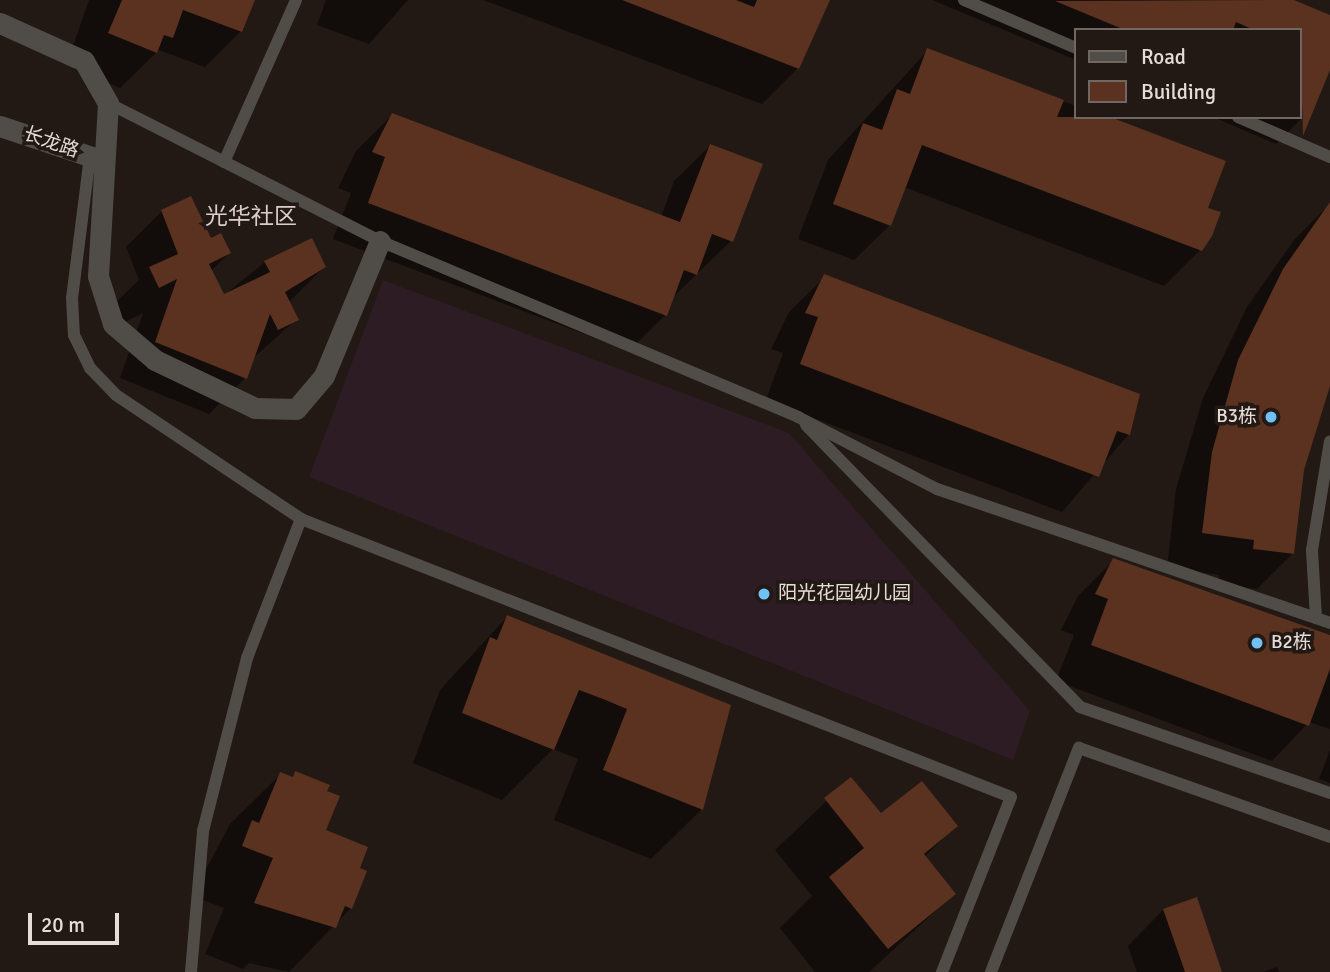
<!DOCTYPE html>
<meta charset="utf-8">
<style>
body{margin:0}
#map{position:relative;width:1330px;height:972px;overflow:hidden;background:#221814;font-family:Signika,"Noto Sans SC",sans-serif}
div>[style]{position:absolute}
[style*='--x']{left:calc(var(--x)*1px);top:calc(var(--y)*1px);width:calc(var(--w)*1px);rotate:calc(var(--a)*1deg)}
.education>*{inset:0;background:#2d1c24}
.shadow>*{inset:0;background:#0007}
.building>*{inset:0;background:#5a321f}
.service>*{height:12px;margin:-6px;padding:0 6px;transform-origin:6px;border-radius:6px;background:#504c48}
.minor>*{height:21px;margin:-10.5px;padding:0 10.5px;transform-origin:10.5px;border-radius:10.5px;background:#504c48}
.dots>*{width:19px;height:19px;translate:-50% -50%;box-sizing:border-box;border:4px solid #221814;border-radius:50%}
span{translate:-50% -50%;white-space:nowrap;text-align:center;line-height:1.15;-webkit-text-stroke:7px #221814;paint-order:stroke}
.street-label{font-size:19px;color:#e4ddd9}
.poi-label{font-size:19px;color:#e4ddd9}
.right{translate:-100% -50%;text-align:right}
.left{translate:0 -50%;text-align:left}
.quarter-label{font-size:23px;color:#dbcdc7}
.legend{position:absolute;left:1074px;top:28px;width:228px;height:91px;box-sizing:border-box;background:#221814;border:2px solid #706763;margin:0;padding:9px 12px;list-style:none;font-size:21px;color:#e4ddd9}
.legend li{display:flex;align-items:center;gap:14px;height:35px}
.legend b{width:35px;border:2px solid #706763}
.scale{position:absolute;left:28px;top:913px;width:91px;height:32px;box-sizing:border-box;border:4px solid #e4ddd9;border-top:0;padding-left:9px;font-size:21px;line-height:24px;white-space:nowrap;color:#e4ddd9;-webkit-text-stroke:5px #221814;paint-order:stroke}
</style>
<div id="map">
<div class="education">
<div style="clip-path:polygon(383px 280px,789px 433px,1030px 711px,1013px 760px,309px 477px)"></div>
</div>
<div class="shadow">
<div style="clip-path:polygon(89px 0,253px 0,241px 31px,205px 67px,159px 50px,120px 88px,74px 69px,80px 52px,72px 49px)"></div>
<div style="clip-path:polygon(326px 0,408px 0,369px 44px,317px 25px)"></div>
<div style="clip-path:polygon(483px 0,827px 0,798px 68px,762px 104px)"></div>
<div style="clip-path:polygon(932px 0,1289px 0,1330px 17px,1330px 59px,1312px 108px,1276px 144px,1213px 117px,1300px 117px,1300px 30px,1076px 30px,1076px 60px)"></div>
<div style="clip-path:polygon(928px 50px,1076px 106px,1076px 117px,1206px 209px,1200px 250px,1164px 286px,904px 187px,890px 225px,854px 260px,798px 239px,828px 160px)"></div>
<div style="clip-path:polygon(392px 115px,661px 217px,674px 181px,710px 146px,760px 165px,731px 241px,672px 298px,665px 315px,629px 351px,333px 239px,351px 193px,338px 188px,356px 151px)"></div>
<div style="clip-path:polygon(1330px 204px,1330px 382px,1303px 469px,1293px 553px,1257px 589px,1218px 584px,1219px 575px,1167px 568px,1176px 489px,1203px 398px,1247px 307px,1294px 240px)"></div>
<div style="clip-path:polygon(162px 211px,229px 253px,211px 271px,223px 296px,265px 262px,324px 267px,289px 302px,297px 319px,251px 360px,245px 378px,209px 414px,120px 378px,143px 313px,123px 323px,114px 304px,139px 280px,126px 247px)"></div>
<div style="clip-path:polygon(825px 277px,1138px 395px,1128px 435px,1062px 512px,766px 400px,783px 353px,771px 349px,789px 312px)"></div>
<div style="clip-path:polygon(1114px 560px,1330px 639px,1330px 729px,1309px 722px,1272px 761px,1056px 681px,1074px 635px,1061px 630px,1078px 596px)"></div>
<div style="clip-path:polygon(507px 617px,729px 706px,702px 809px,651px 859px,554px 820px,578px 759px,553px 749px,502px 800px,413px 763px,440px 690px)"></div>
<div style="clip-path:polygon(1330px 750px,1330px 783px,1319px 779px)"></div>
<div style="clip-path:polygon(281px 774px,327px 786px,324px 831px,358px 869px,351px 908px,289px 972px,249px 963px,243px 969px,205px 954px,224px 908px,192px 896px,230px 824px)"></div>
<div style="clip-path:polygon(850px 779px,880px 816px,956px 826px,924px 857px,954px 894px,869px 972px,815px 972px,780px 928px,812px 896px,775px 850px)"></div>
<div style="clip-path:polygon(1163px 910px,1221px 972px,1137px 972px,1128px 946px)"></div>
<div style="clip-path:polygon(1277px 967px,1279px 972px,1263px 972px)"></div>
</div>
<div class="building">
<div style="clip-path:polygon(122px 0,255px 0,242px 32px,183px 10px,173px 38px,164px 35px,157px 53px,108px 33px)"></div>
<div style="clip-path:polygon(622px 0,736px 0,754px 7px,757px 0,830px 0,799px 69px)"></div>
<div style="clip-path:polygon(1294px 0,1330px 15px,1330px 70px,1303px 136px,1300px 30px,1254px 30px,1236px 22px,1233px 30px,1125px 30px,1055px 1px)"></div>
<div style="clip-path:polygon(927px 48px,1064px 100px,1057px 117px,1110px 117px,1226px 161px,1208px 208px,1221px 212px,1212px 236px,1202px 251px,922px 145px,891px 226px,833px 204px,863px 123px,882px 130px,897px 89px,910px 94px)"></div>
<div style="clip-path:polygon(392px 113px,680px 222px,710px 144px,763px 164px,733px 242px,712px 234px,697px 275px,684px 270px,667px 316px,368px 203px,385px 157px,372px 152px)"></div>
<div style="clip-path:polygon(191px 196px,211px 238px,221px 233px,231px 253px,209px 264px,224px 294px,270px 272px,264px 261px,312px 238px,326px 267px,285px 292px,299px 320px,278px 330px,270px 314px,247px 379px,155px 342px,177px 279px,159px 288px,149px 267px,178px 254px,161px 210px)"></div>
<div style="clip-path:polygon(1330px 202px,1330px 386px,1304px 470px,1294px 554px,1253px 549px,1254px 540px,1202px 533px,1212px 452px,1238px 360px,1283px 269px)"></div>
<div style="clip-path:polygon(824px 274px,1140px 394px,1130px 435px,1117px 431px,1099px 477px,800px 364px,818px 317px,805px 313px)"></div>
<div style="clip-path:polygon(1113px 558px,1330px 635px,1330px 669px,1309px 726px,1091px 645px,1108px 599px,1095px 594px)"></div>
<div style="clip-path:polygon(507px 615px,731px 705px,703px 810px,603px 770px,627px 709px,603px 699px,579px 690px,554px 750px,462px 713px,490px 637px,497px 640px)"></div>
<div style="clip-path:polygon(295px 771px,330px 785px,327px 791px,340px 796px,326px 830px,368px 847px,360px 868px,367px 871px,352px 909px,345px 906px,336px 928px,254px 903px,273px 858px,242px 846px,252px 820px,259px 823px,280px 772px,293px 777px)"></div>
<div style="clip-path:polygon(851px 777px,881px 813px,922px 781px,958px 826px,924px 854px,956px 894px,888px 949px,829px 877px,864px 848px,824px 798px)"></div>
<div style="clip-path:polygon(1197px 897px,1222px 972px,1185px 972px,1163px 909px)"></div>
</div>
<div class="service">
<div style="--x:964;--y:0;--w:122;--a:23.2"></div>
<div style="--x:108;--y:103;--w:305;--a:26.9"></div>
<div style="--x:380;--y:241;--w:454;--a:22.8"></div>
<div style="--x:798;--y:417;--w:157;--a:27.4"></div>
<div style="--x:937;--y:489;--w:415;--a:18.8"></div>
<div style="--x:1238;--y:117;--w:100;--a:23.5"></div>
<div style="--x:90;--y:156;--w:143;--a:97.2"></div>
<div style="--x:72;--y:298;--w:37;--a:87"></div>
<div style="--x:74;--y:335;--w:37;--a:64"></div>
<div style="--x:90;--y:368;--w:37;--a:46"></div>
<div style="--x:116;--y:395;--w:223;--a:33.8"></div>
<div style="--x:301;--y:519;--w:762;--a:21.38"></div>
<div style="--x:1011;--y:797;--w:188;--a:111.5"></div>
<div style="--x:224;--y:162;--w:177;--a:-66"></div>
<div style="--x:806;--y:425;--w:393;--a:45.8"></div>
<div style="--x:1080;--y:707;--w:264;--a:19"></div>
<div style="--x:1316;--y:618;--w:68;--a:-93.4"></div>
<div style="--x:1312;--y:550;--w:110;--a:-80.6"></div>
<div style="--x:191;--y:972;--w:142;--a:-85.1"></div>
<div style="--x:203;--y:831;--w:179;--a:-75.7"></div>
<div style="--x:247;--y:658;--w:149;--a:-68.8"></div>
<div style="--x:991;--y:972;--w:241;--a:-68.6"></div>
<div style="--x:1079;--y:748;--w:266;--a:19.5"></div>
</div>
<div class="minor">
<div style="--x:0;--y:23;--w:92;--a:24.3"></div>
<div style="--x:84;--y:61;--w:48;--a:60.3"></div>
<div style="--x:108;--y:103;--w:173;--a:93.3"></div>
<div style="--x:98;--y:276;--w:50;--a:72.6"></div>
<div style="--x:113;--y:324;--w:55;--a:40.6"></div>
<div style="--x:155;--y:360;--w:111;--a:25.6"></div>
<div style="--x:255;--y:408;--w:41;--a:1.4"></div>
<div style="--x:296;--y:409;--w:43;--a:-49.7"></div>
<div style="--x:324;--y:376;--w:146;--a:-67.5"></div>
<div style="--x:0;--y:126;--w:107;--a:18.6"></div>
</div>
<div class="dots">
<div style="left:1271px;top:417px;background:#70c2f4"></div>
<div style="left:764px;top:594px;background:#70c2f4"></div>
<div style="left:1257px;top:643px;background:#70c2f4"></div>
</div>
<div class="street-label">
<span style="left:51px;top:143px;rotate:19deg">长龙路</span>
</div>
<div class="poi-label">
<span class="right" style="left:1257px;top:417px">B3栋</span>
<span class="left" style="left:778px;top:594px">阳光花园幼儿园</span>
<span class="left" style="left:1271px;top:643px">B2栋</span>
</div>
<div class="quarter-label">
<span style="left:251px;top:217px">光华社区</span>
</div>
<ul class="legend">
<li><b style="height:9px;background:#504c48"></b>Road</li>
<li><b style="height:19px;background:#5a321f"></b>Building</li>
</ul>
<div class="scale">20 m</div>
</div>
